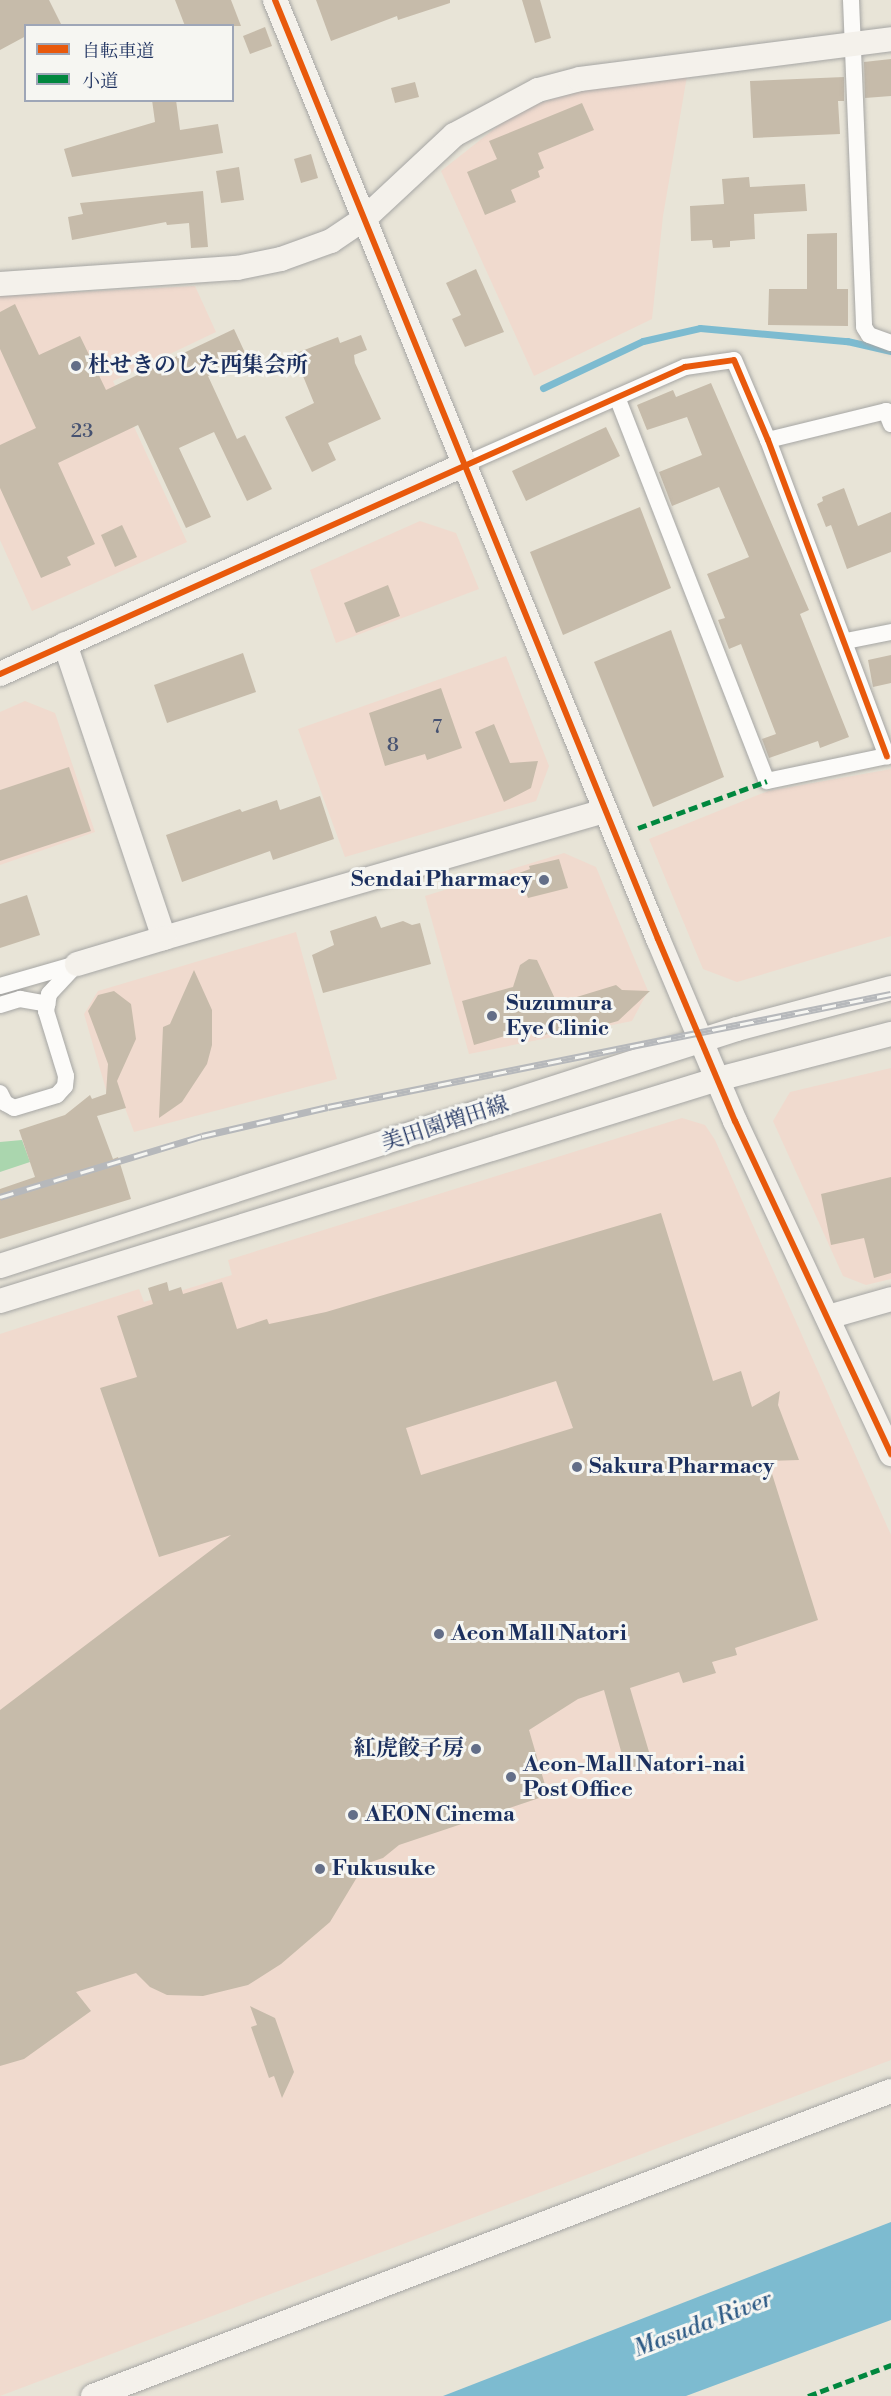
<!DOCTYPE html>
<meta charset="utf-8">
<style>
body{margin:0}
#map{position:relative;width:891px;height:2396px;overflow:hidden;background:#e8e4d7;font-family:"Libre Bodoni","Noto Serif JP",serif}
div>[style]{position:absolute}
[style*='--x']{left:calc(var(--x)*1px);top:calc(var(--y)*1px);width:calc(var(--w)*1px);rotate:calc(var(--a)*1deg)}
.built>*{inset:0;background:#f0dace}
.green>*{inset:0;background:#aad6ae}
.water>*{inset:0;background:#7dbbd0}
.stream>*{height:7px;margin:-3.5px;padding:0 3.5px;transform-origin:3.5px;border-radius:3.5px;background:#7dbbd0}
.building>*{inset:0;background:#c6bbaa}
.roads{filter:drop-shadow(0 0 2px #a6a6a4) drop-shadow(0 0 2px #a6a6a4)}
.street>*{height:16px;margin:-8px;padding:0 8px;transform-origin:8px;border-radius:8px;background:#fcfbf9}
.secondary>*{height:24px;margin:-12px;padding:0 12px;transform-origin:12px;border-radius:12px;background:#f4f1eb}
.rail>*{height:7px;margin-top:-3.5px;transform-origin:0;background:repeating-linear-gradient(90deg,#f6f6f2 0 14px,#b6b8bb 0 28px);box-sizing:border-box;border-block:2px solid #b6b8bb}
.quiet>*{height:4.5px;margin-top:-2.25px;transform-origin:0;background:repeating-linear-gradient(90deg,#00873e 0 9px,transparent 0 13.5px)}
.cycleway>*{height:6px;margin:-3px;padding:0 3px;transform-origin:3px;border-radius:3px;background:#e8590c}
.dots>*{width:16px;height:16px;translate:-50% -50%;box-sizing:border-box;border:3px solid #f6f6f2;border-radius:50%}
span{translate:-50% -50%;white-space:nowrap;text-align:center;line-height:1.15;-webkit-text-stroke:6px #f6f6f2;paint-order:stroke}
.number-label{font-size:20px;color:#465271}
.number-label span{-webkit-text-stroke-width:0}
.poi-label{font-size:22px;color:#1b2f5e;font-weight:700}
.left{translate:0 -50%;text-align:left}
.right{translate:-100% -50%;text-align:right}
.street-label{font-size:22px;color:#1b2f5e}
.water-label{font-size:24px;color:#2d5a85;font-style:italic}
.legend{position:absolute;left:24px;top:24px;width:210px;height:78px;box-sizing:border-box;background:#f6f6f2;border:2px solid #9ea6b7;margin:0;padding:8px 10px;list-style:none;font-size:18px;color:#1b2f5e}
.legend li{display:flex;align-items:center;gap:12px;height:30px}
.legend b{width:30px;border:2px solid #9ea6b7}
</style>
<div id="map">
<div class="built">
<div style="clip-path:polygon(687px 76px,663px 216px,652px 319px,534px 376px,441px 171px,508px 118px,540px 103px,579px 91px)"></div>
<div style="clip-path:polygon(195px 286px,216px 332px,113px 381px,187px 542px,32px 611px,0 540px,0 296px)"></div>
<div style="clip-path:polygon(420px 521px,456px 533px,479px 589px,336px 643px,310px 570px)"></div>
<div style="clip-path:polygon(506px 656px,549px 766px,536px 801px,345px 857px,298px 729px)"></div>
<div style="clip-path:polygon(25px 701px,55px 713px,95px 832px,0 865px,0 712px)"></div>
<div style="clip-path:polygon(891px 769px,891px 936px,737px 982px,703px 969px,649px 839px,768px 791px)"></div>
<div style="clip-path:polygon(564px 853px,596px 867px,648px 991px,632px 1021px,469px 1054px,425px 896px)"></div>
<div style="clip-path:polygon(296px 932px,337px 1079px,134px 1132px,125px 1108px,107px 1093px,84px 1014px,98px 991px)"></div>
<div style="clip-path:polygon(891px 1068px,891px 1279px,866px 1285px,843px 1276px,773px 1121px,790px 1092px)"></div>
<div style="clip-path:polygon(682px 1118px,705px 1125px,715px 1140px,891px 1535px,891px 2060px,0 2396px,0 1334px,139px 1289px,144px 1302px,232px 1275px,228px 1260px)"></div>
</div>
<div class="green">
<div style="clip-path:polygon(22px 1140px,30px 1162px,0 1172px,0 1142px)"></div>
</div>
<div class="water">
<div style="clip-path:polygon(891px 2222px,891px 2320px,686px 2396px,443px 2396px)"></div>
</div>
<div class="stream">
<div style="--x:543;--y:388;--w:110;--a:-25.2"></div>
<div style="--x:643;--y:341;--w:58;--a:-12.8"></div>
<div style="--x:700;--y:328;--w:148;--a:5.1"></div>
<div style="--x:847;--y:341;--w:45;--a:12.8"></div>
</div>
<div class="building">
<div style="clip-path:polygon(0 0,49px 0,62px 26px,26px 26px,26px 36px,0 50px)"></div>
<div style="clip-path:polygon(175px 0,231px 0,241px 26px,185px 26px)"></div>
<div style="clip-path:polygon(316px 0,450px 0,450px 3px,398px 20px,397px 16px,331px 41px)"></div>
<div style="clip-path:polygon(522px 0,540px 0,551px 38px,535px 43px)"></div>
<div style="clip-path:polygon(265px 27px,272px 46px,250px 54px,243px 36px)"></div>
<div style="clip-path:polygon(891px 59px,891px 96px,865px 98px,864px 62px)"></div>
<div style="clip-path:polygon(844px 77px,844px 101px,838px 101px,840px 134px,753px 138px,750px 81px)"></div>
<div style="clip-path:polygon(415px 82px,419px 97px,395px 103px,391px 88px)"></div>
<div style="clip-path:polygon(152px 100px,176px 100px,180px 130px,218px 124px,223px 153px,72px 177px,64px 149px,155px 122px)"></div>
<div style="clip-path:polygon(582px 103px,594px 130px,538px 153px,544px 168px,538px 171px,540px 177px,511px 190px,516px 202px,485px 215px,467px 172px,497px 159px,489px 141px)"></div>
<div style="clip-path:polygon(311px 154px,318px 178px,301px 183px,294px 159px)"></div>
<div style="clip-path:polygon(239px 167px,244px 200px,221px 203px,216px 171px)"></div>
<div style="clip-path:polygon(749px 177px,750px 187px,805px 184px,807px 211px,754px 214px,755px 239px,730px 241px,730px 247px,713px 248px,712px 240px,691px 241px,690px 206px,724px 204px,722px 179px)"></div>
<div style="clip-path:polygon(203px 191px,208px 247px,191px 248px,189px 223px,167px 225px,166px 222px,72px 240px,68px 217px,83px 214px,80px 203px)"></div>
<div style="clip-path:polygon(837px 233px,837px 289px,848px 289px,848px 326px,768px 325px,769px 289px,807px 289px,807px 234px)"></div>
<div style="clip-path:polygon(476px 269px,504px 332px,465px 347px,452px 319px,461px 315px,446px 283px)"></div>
<div style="clip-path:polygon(15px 304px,39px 355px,80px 336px,106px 390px,234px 329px,247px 357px,208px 376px,237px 439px,245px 435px,272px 489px,247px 501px,214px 432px,179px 448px,211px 517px,186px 528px,138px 425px,58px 463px,95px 544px,67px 557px,71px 565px,41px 578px,0 488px,0 445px,36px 428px,0 349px,0 312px)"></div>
<div style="clip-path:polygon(361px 335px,367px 350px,354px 355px,355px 363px,381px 419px,328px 443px,336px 460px,312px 472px,285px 417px,314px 403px,294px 354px,338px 337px,340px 343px)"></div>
<div style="clip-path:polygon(711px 383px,809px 610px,800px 614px,849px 737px,820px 748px,818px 741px,769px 758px,762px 739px,776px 734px,741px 644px,729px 649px,718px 620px,725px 618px,707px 574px,749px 557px,719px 487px,672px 506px,659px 472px,702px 455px,687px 417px,647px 430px,637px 405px,673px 390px,676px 397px)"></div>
<div style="clip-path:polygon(606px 427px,620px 456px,526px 501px,512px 471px)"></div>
<div style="clip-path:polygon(844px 488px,858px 526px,891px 512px,891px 552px,847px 569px,831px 525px,826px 527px,817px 504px,823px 501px,822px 497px)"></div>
<div style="clip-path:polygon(640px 507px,671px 588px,563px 635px,530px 552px)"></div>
<div style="clip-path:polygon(122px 525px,137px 557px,115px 567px,101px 535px)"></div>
<div style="clip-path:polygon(388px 585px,400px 616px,356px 633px,344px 603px)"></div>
<div style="clip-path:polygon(671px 630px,724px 777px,653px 807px,594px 662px)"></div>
<div style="clip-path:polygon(243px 653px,256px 692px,167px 723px,154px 685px)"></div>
<div style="clip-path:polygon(891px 655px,891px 683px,873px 687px,868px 660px)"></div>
<div style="clip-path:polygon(441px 688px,462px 748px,427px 760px,425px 754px,385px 766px,369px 713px)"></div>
<div style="clip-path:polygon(494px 724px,510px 763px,538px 761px,531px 788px,504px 802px,475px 732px)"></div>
<div style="clip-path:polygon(69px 767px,91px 831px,0 861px,0 790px)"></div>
<div style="clip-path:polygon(320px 796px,334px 839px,273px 860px,270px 851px,182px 882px,166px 835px,240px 809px,242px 812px,277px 800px,280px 810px)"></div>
<div style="clip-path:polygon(559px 859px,568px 888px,528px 898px,519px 873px,530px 869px,529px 866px)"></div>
<div style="clip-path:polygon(27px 895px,40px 935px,0 948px,0 904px)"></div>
<div style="clip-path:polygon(376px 916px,381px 928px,403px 921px,412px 925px,420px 923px,431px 964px,323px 993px,312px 955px,334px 945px,330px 931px)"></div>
<div style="clip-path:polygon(529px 959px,537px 960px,557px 1003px,616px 985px,622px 990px,650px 991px,618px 1021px,589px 1029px,582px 1023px,535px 1038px,532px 1028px,474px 1045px,462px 1001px,513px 987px,520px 965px)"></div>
<div style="clip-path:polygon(194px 970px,212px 1010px,212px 1045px,207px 1064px,182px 1102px,159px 1118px,163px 1027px,170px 1024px)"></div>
<div style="clip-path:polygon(114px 991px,131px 1004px,136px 1039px,117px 1081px,126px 1108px,97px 1116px,113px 1159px,118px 1157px,131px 1199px,0 1239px,0 1189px,35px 1177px,19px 1130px,65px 1115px,90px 1095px,92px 1099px,106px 1094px,108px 1064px,88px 1011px,98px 995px)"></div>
<div style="clip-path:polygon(891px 1177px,891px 1273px,874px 1278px,864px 1238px,831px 1245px,821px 1194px)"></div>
<div style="clip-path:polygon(evenodd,661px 1213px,713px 1381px,741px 1371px,752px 1407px,780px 1391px,778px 1405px,799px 1460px,768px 1461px,818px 1620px,735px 1648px,737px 1655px,712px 1662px,716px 1673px,683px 1683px,679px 1672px,630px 1688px,652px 1762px,626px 1769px,604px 1690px,578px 1699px,529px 1730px,548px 1795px,399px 1845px,383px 1858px,365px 1864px,330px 1922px,281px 1964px,248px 1985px,203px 1996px,167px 1995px,150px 1987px,136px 1973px,76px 1992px,91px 2011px,24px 2059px,0 2066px,0 1710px,231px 1535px,159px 1557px,100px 1388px,137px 1377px,117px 1316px,153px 1304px,148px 1288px,167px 1282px,169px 1291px,181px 1287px,183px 1294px,222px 1282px,237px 1329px,267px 1319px,269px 1324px,326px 1312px,661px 1213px,556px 1381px,573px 1428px,421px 1475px,406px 1428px,556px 1381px)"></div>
<div style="clip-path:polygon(250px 2006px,275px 2018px,294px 2072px,282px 2098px,274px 2076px,269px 2078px,251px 2027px,257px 2025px)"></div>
</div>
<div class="roads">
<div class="street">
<div style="--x:851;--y:0;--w:327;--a:87.7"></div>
<div style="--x:864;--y:327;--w:9;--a:58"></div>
<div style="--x:869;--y:335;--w:23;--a:20"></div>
<div style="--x:617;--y:397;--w:412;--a:68.7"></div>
<div style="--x:767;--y:781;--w:127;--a:-11.8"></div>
<div style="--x:768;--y:440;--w:122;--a:-13.8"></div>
<div style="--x:886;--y:411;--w:14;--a:69"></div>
<div style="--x:463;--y:465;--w:243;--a:-23.8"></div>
<div style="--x:685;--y:367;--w:49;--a:-8.1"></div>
<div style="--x:734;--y:360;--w:87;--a:67"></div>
<div style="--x:768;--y:440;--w:338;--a:69.4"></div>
<div style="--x:846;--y:641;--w:46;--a:-11.3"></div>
<div style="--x:0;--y:986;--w:76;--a:-16"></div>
<div style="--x:0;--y:1005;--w:21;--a:-17"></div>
<div style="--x:20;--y:999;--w:28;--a:10"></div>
<div style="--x:0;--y:1093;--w:11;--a:63"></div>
<div style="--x:5;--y:1103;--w:10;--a:29"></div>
<div style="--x:14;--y:1108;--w:45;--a:-16.8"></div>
<div style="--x:57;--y:1095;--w:12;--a:-48"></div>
<div style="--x:65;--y:1086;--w:10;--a:-84"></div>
<div style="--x:66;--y:1076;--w:68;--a:-107.1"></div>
<div style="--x:46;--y:1011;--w:17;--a:-80"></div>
<div style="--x:49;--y:994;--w:41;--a:-47"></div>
</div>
<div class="secondary">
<div style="--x:275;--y:0;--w:1014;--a:67.81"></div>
<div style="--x:658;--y:939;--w:198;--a:67.1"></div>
<div style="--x:735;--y:1121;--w:368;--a:64.9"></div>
<div style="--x:0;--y:284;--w:238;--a:-3.9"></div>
<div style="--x:237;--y:268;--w:45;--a:-11.6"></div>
<div style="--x:281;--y:259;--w:53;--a:-19.8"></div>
<div style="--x:331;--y:241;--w:40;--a:-34"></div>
<div style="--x:364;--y:219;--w:123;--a:-43"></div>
<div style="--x:454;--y:135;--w:95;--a:-28.2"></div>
<div style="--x:538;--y:90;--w:43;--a:-14.7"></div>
<div style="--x:580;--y:79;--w:314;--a:-7.3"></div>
<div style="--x:65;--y:644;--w:310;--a:71.4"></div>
<div style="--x:164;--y:938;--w:458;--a:-16.1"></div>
<div style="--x:0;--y:674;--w:508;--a:-24.29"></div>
<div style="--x:77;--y:964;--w:91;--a:-16.6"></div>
<div style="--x:0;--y:1266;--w:774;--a:-17.83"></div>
<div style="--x:737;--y:1029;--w:159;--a:-14.9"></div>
<div style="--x:0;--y:1301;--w:752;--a:-17.18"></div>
<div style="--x:718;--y:1079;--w:179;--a:-14.6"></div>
<div style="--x:828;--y:1317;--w:66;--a:-15.9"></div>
<div style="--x:93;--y:2396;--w:854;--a:-20.92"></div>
</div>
</div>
<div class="rail">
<div style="--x:0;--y:1197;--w:211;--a:-16.8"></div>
<div style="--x:202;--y:1136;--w:129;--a:-13"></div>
<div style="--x:328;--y:1107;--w:574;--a:-11.35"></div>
</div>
<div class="quiet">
<div style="--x:638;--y:828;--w:137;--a:-20"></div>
<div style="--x:808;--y:2396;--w:89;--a:-20.5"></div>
</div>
<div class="cycleway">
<div style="--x:275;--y:0;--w:1014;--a:67.81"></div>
<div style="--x:658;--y:939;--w:198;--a:67.1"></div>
<div style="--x:735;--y:1121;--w:368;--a:64.9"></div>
<div style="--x:0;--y:674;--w:751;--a:-24.14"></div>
<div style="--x:685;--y:367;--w:49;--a:-8.1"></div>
<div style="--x:734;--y:360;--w:87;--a:67"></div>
<div style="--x:768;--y:440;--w:338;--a:69.4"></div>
</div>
<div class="dots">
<div style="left:76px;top:366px;background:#636e88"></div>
<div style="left:544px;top:880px;background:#636e88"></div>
<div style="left:492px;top:1016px;background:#636e88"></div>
<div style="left:577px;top:1467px;background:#636e88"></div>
<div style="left:439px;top:1634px;background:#636e88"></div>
<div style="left:476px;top:1749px;background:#636e88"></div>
<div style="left:511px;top:1777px;background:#636e88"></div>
<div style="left:353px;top:1815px;background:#636e88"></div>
<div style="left:320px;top:1869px;background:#636e88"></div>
</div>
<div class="number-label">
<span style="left:82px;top:431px">23</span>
<span style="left:437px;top:727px">7</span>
<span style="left:393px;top:745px">8</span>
</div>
<div class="poi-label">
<span class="left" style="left:88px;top:366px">杜せきのした西集会所</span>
<span class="right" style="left:532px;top:880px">Sendai Pharmacy</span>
<span class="left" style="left:506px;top:1016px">Suzumura<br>Eye Clinic</span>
<span class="left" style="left:589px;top:1467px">Sakura Pharmacy</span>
<span class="left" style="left:451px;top:1634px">Aeon Mall Natori</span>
<span class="right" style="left:464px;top:1749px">紅虎餃子房</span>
<span class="left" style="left:523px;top:1777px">Aeon-Mall Natori-nai<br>Post Office</span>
<span class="left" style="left:365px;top:1815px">AEON Cinema</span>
<span class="left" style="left:332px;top:1869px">Fukusuke</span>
</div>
<div class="street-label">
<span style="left:445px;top:1124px;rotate:-18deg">美田園増田線</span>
</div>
<div class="water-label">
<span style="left:703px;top:2325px;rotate:-21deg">Masuda River</span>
</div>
<ul class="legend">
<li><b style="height:8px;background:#e8590c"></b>自転車道</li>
<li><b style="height:8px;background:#00873e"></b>小道</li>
</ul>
</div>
